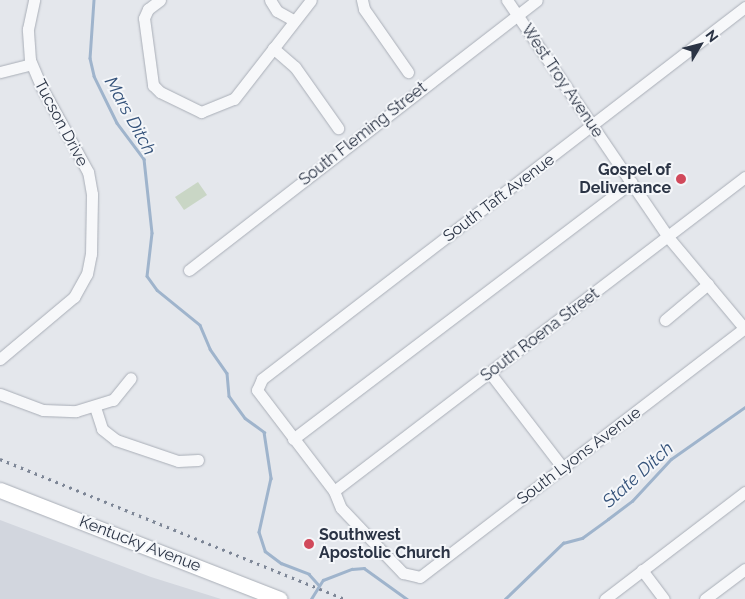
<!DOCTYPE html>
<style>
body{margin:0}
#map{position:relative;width:745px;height:599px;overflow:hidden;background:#e4e7ec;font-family:Raleway,sans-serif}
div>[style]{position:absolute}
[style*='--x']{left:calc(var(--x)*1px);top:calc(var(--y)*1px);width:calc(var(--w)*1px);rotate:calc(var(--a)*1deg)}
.built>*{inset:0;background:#d2d6de}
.green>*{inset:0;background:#c9d6c5}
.stream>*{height:2.5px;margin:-1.25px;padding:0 1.25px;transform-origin:1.25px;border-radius:1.25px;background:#9fb4cc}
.roads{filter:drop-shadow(0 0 1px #a9aeb7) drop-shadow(0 0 1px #a9aeb7)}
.minor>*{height:11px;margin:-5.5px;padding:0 5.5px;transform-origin:5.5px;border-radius:5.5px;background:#f7f8fa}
.major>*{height:15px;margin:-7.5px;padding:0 7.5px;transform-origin:7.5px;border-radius:7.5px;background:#fff}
.rail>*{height:2.5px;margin-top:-1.25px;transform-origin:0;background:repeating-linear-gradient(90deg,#7d8696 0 2.5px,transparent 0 7.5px)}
.dots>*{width:14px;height:14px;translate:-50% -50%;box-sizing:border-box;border:2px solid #f4f6f9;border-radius:50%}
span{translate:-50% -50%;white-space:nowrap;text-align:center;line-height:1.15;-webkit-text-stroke:4px #f4f6f9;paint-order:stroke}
.street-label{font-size:16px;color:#2b3445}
.poi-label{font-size:16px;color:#2b3445;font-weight:700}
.right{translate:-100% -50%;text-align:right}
.left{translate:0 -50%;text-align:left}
.water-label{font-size:18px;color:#34527a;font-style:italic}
.north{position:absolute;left:675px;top:20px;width:50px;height:50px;-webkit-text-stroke:4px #f4f6f9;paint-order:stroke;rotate:53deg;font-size:14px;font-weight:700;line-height:20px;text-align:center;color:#2b3445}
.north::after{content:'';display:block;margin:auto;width:18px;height:22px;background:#2b3445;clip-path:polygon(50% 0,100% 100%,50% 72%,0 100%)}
</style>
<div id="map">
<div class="built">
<div style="clip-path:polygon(0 520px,151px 577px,221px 599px,0 599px)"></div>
</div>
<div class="green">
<div style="clip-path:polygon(198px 182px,207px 195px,184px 210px,175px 197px)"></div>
</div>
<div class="stream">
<div style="--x:94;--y:0;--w:58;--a:93.9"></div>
<div style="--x:90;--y:58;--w:18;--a:77"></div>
<div style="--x:94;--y:76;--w:52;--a:63.9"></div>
<div style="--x:117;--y:123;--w:45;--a:53.1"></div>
<div style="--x:144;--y:159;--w:74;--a:83.8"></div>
<div style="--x:152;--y:233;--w:43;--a:96.6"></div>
<div style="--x:147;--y:276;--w:17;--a:54"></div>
<div style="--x:157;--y:290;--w:55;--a:39.1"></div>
<div style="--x:200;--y:325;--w:26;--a:67"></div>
<div style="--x:210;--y:349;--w:29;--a:55"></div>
<div style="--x:227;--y:373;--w:23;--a:85"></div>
<div style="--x:229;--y:396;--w:27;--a:54"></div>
<div style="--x:245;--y:418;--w:24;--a:36"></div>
<div style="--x:264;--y:432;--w:47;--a:81.3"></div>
<div style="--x:271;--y:478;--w:55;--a:102.5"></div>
<div style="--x:259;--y:532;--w:20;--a:72"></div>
<div style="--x:265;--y:551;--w:20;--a:37"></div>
<div style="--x:281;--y:563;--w:30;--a:21"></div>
<div style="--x:309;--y:574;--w:15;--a:48"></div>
<div style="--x:311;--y:599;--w:22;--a:-58"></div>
<div style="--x:323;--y:580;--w:31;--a:-21"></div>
<div style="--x:352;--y:569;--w:12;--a:-5"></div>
<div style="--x:364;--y:568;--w:53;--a:35.8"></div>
<div style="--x:505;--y:599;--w:81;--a:-44"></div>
<div style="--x:563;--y:543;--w:20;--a:-15"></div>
<div style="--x:582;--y:538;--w:32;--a:-36"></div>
<div style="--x:608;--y:519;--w:30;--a:-37"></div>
<div style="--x:632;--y:501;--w:57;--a:-47.1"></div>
<div style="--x:671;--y:459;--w:90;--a:-35.1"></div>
</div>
<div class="roads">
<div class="minor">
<div style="--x:160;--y:0;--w:15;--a:143"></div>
<div style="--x:148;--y:9;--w:10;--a:114"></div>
<div style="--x:144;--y:18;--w:68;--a:82.3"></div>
<div style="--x:153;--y:85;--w:10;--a:45"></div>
<div style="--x:160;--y:92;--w:46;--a:26"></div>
<div style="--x:201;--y:112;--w:35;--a:-22"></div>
<div style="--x:234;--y:99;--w:125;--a:-52.1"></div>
<div style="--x:270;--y:0;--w:13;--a:58"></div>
<div style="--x:277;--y:11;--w:18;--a:29"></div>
<div style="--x:362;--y:0;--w:9;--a:77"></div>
<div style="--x:364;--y:9;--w:77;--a:55.1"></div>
<div style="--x:507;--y:0;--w:287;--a:55.8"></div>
<div style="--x:668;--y:237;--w:120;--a:50.1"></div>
<div style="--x:745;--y:7;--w:610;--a:142.4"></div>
<div style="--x:262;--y:379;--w:12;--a:114"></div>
<div style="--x:257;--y:390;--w:127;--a:52.7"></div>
<div style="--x:334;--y:491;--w:18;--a:68"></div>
<div style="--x:341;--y:508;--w:90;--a:46.4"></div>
<div style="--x:403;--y:573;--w:17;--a:13"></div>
<div style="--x:420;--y:577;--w:409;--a:-37.5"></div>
<div style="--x:273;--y:48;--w:29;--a:41"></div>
<div style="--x:295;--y:67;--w:75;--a:54.8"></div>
<div style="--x:0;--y:72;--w:32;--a:-14"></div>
<div style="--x:189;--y:270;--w:440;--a:-37.8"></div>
<div style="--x:665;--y:320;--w:56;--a:-39.9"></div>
<div style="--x:0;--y:359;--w:97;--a:-40"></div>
<div style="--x:74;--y:297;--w:26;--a:-61"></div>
<div style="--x:87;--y:274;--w:20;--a:-79"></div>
<div style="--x:91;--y:254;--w:60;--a:-89"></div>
<div style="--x:92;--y:194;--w:22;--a:-100"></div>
<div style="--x:88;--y:172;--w:98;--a:-118.7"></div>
<div style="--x:41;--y:86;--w:28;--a:-113"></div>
<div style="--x:30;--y:60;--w:31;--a:-94"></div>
<div style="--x:28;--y:29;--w:30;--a:-78"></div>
<div style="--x:490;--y:373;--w:120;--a:52.5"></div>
<div style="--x:0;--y:394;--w:46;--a:20.4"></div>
<div style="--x:43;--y:410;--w:33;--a:2"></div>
<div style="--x:76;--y:411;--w:39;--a:-17"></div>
<div style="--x:113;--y:400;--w:28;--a:-51"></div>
<div style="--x:95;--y:407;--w:23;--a:72"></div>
<div style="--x:102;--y:429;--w:18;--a:38"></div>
<div style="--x:116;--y:440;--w:65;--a:18.7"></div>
<div style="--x:178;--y:461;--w:20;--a:-3"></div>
<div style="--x:293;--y:439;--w:425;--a:-37.2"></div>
<div style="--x:334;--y:491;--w:517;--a:-37.38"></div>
<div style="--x:642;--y:570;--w:36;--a:53"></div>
<div style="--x:605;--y:599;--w:176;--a:-37.4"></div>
<div style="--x:705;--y:599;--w:50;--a:-36.9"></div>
</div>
<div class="major">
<div style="--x:0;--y:490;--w:300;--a:21.3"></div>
</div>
</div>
<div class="rail">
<div style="--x:0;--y:459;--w:372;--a:22.1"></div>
</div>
<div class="dots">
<div style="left:681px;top:179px;background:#d1495b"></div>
<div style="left:309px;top:544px;background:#d1495b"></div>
</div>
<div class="street-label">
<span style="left:562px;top:81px;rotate:56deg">West Troy Avenue</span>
<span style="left:61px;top:123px;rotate:62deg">Tucson Drive</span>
<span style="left:363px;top:134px;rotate:-38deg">South Fleming Street</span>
<span style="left:499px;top:198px;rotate:-37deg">South Taft Avenue</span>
<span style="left:540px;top:335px;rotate:-37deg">South Roena Street</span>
<span style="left:579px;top:456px;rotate:-37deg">South Lyons Avenue</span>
<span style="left:140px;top:544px;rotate:21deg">Kentucky Avenue</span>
</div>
<div class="poi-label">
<span class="right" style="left:671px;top:179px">Gospel of<br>Deliverance</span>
<span class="left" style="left:319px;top:544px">Southwest<br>Apostolic Church</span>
</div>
<div class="water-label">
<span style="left:130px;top:116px;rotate:61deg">Mars Ditch</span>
<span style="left:638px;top:475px;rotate:-42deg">State Ditch</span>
</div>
<div class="north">N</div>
</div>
